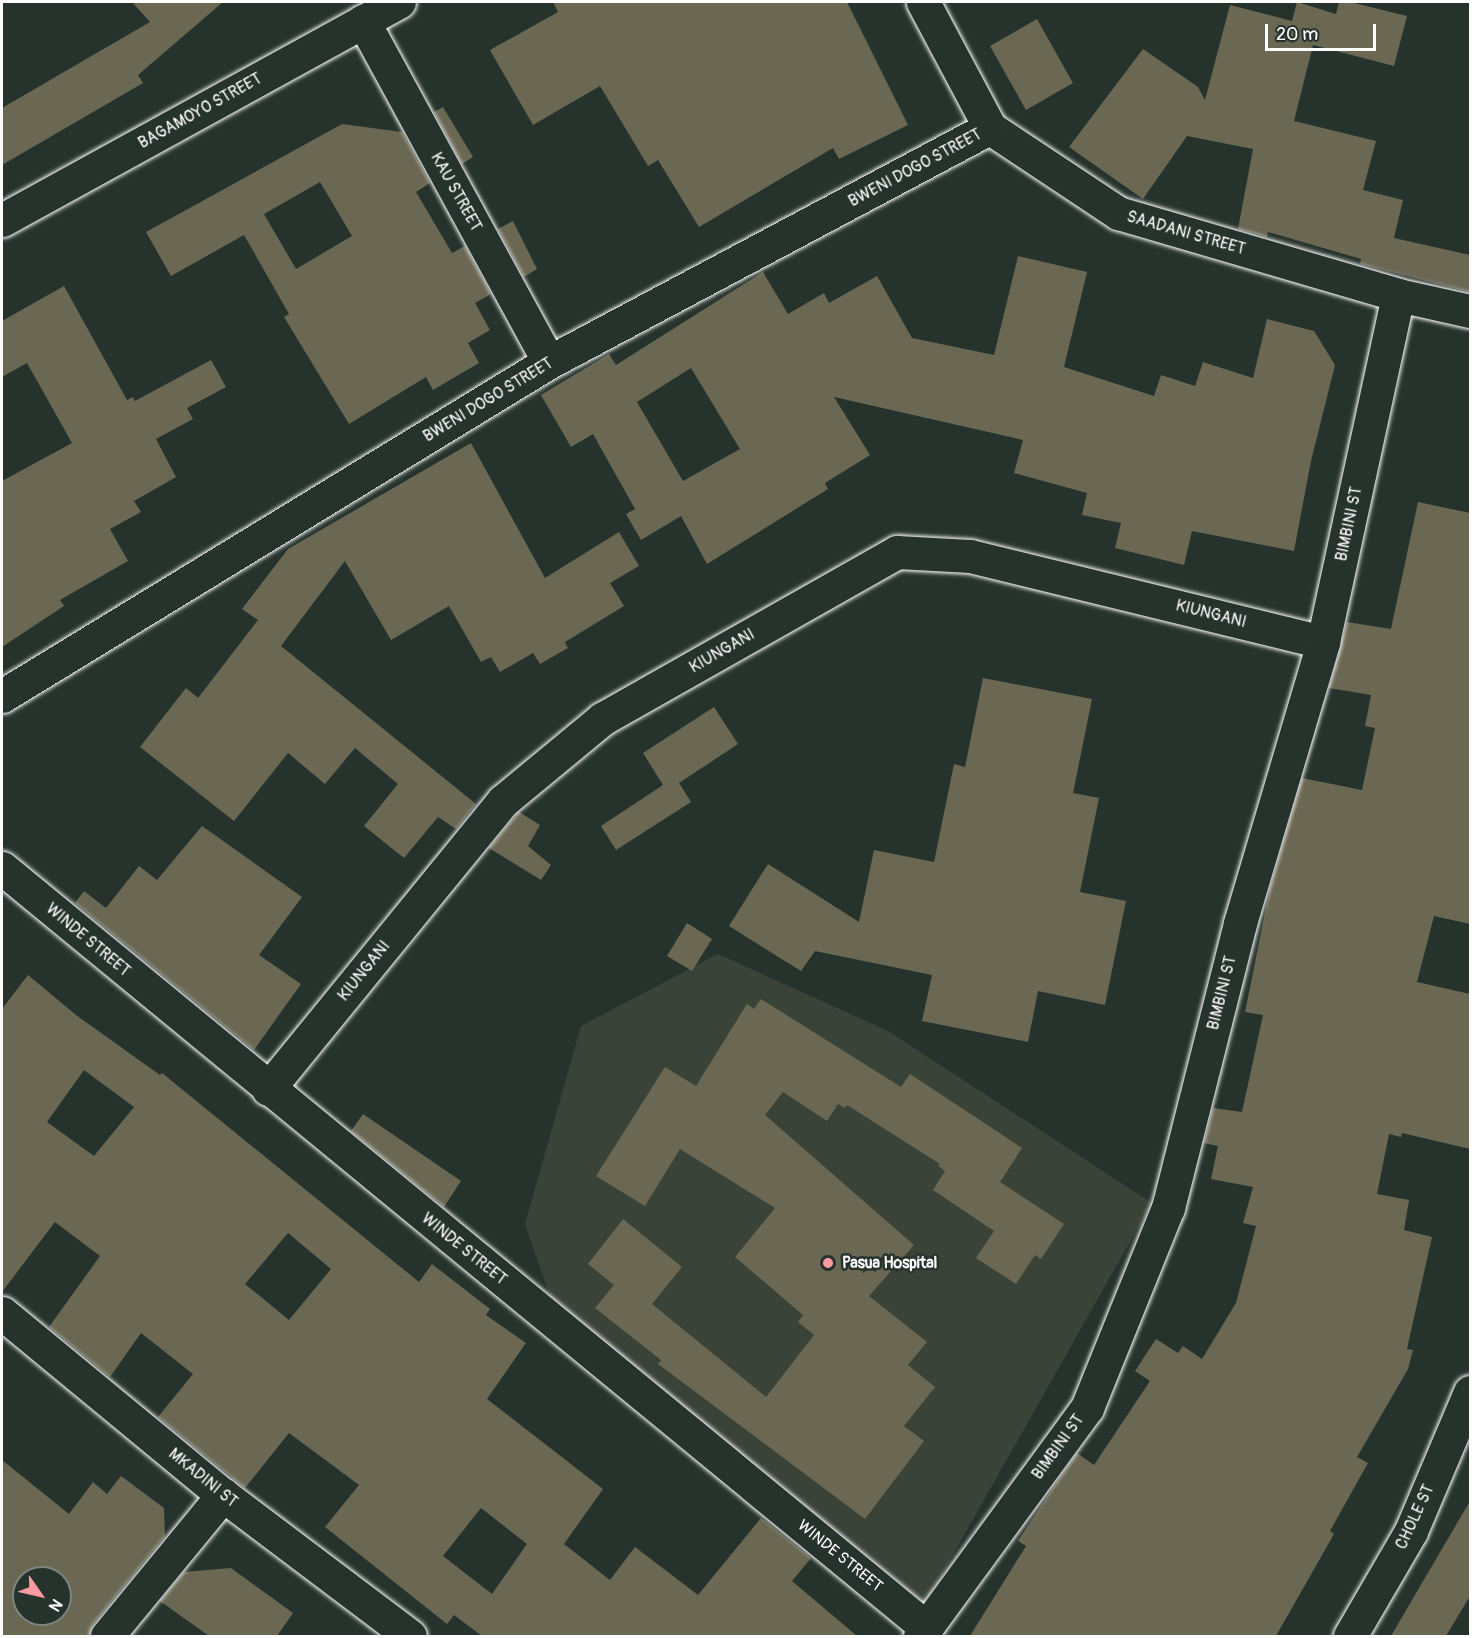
<!DOCTYPE html>
<style>
body{margin:0}
#map{position:relative;width:1472px;height:1638px;overflow:hidden;background:#26332d;font-family:Pangolin,sans-serif}
div>[style]{position:absolute}
[style*='--x']{left:calc(var(--x)*1px);top:calc(var(--y)*1px);width:calc(var(--w)*1px);rotate:calc(var(--a)*1deg)}
.built>*{inset:0;background:#3a4338}
.building>*{inset:0;background:#6a6853}
.roads{filter:drop-shadow(0 0 2px #fff) drop-shadow(0 0 2px #fff)}
.minor>*{height:33px;margin:-16.5px;padding:0 16.5px;transform-origin:16.5px;border-radius:16.5px;background:#26332d}
.dots>*{width:16px;height:16px;translate:-50% -50%;box-sizing:border-box;border:3px solid #26332d;border-radius:50%}
span{translate:-50% -50%;white-space:nowrap;text-align:center;line-height:1.15;-webkit-text-stroke:5px #26332d;paint-order:stroke}
.street-label{font-size:16px;color:#fff}
.poi-label{font-size:16px;color:#fff;font-weight:700}
.left{translate:0 -50%;text-align:left}
.frame{position:absolute;inset:0;border:3px solid #fff;pointer-events:none}
.north{position:absolute;left:12px;top:1566px;width:60px;height:60px;box-sizing:border-box;background:#26332d;border:2px solid #7d8581;border-radius:50%;rotate:124deg;font-size:16px;font-weight:700;line-height:24px;text-align:center;color:#fff}
.north::after{content:'';display:block;margin:auto;width:21px;height:27px;background:#ff9aa2;clip-path:polygon(50% 0,100% 100%,50% 72%,0 100%)}
.scale{position:absolute;left:1265px;top:24px;width:111px;height:27px;box-sizing:border-box;border:3px solid #fff;border-top:0;padding-left:8px;font-size:18px;line-height:21px;white-space:nowrap;color:#fff;-webkit-text-stroke:4px #26332d;paint-order:stroke}
</style>
<div id="map">
<div class="built">
<div style="clip-path:polygon(718px 954px,888px 1031px,1152px 1203px,924px 1606px,552px 1302px,525px 1224px,581px 1026px)"></div>
</div>
<div class="building">
<div style="clip-path:polygon(132px 2px,223px 2px,138px 75px,143px 83px,2px 165px,2px 108px,150px 22px)"></div>
<div style="clip-path:polygon(553px 2px,847px 2px,908px 125px,839px 159px,833px 148px,699px 227px,658px 160px,648px 166px,600px 86px,533px 125px,490px 50px,558px 12px)"></div>
<div style="clip-path:polygon(1297px 2px,1336px 14px,1339px 2px,1350px 2px,1407px 16px,1394px 66px,1313px 45px,1294px 121px,1376px 141px,1363px 190px,1403px 200px,1394px 238px,1470px 255px,1470px 292px,1360px 264px,1361px 259px,1268px 232px,1267px 237px,1238px 229px,1253px 149px,1187px 136px,1143px 199px,1069px 147px,1143px 49px,1198px 87px,1205px 100px,1230px 5px,1292px 21px)"></div>
<div style="clip-path:polygon(1037px 19px,1073px 83px,1026px 110px,990px 46px)"></div>
<div style="clip-path:polygon(443px 107px,473px 157px,462px 164px,434px 112px)"></div>
<div style="clip-path:polygon(evenodd,342px 124px,402px 132px,430px 183px,416px 192px,452px 253px,465px 246px,491px 294px,475px 303px,490px 330px,468px 343px,479px 363px,433px 390px,426px 377px,349px 424px,284px 317px,289px 314px,244px 235px,171px 276px,146px 232px,342px 124px,320px 182px,352px 236px,296px 269px,264px 214px,320px 182px)"></div>
<div style="clip-path:polygon(513px 221px,537px 269px,524px 277px,498px 229px)"></div>
<div style="clip-path:polygon(evenodd,1018px 256px,1087px 272px,1064px 367px,1154px 396px,1161px 375px,1195px 386px,1203px 362px,1253px 378px,1267px 319px,1314px 331px,1335px 365px,1311px 461px,1294px 551px,1192px 531px,1184px 565px,1115px 548px,1121px 523px,1082px 515px,1087px 493px,1014px 473px,1023px 440px,834px 397px,870px 455px,825px 483px,828px 489px,707px 564px,681px 516px,641px 540px,626px 514px,635px 509px,593px 434px,571px 447px,541px 395px,609px 354px,616px 365px,763px 272px,788px 314px,824px 293px,829px 303px,877px 276px,912px 338px,994px 355px,1018px 256px,691px 368px,740px 449px,683px 481px,637px 402px,691px 368px)"></div>
<div style="clip-path:polygon(64px 286px,127px 400px,133px 397px,135px 401px,211px 360px,226px 387px,187px 408px,193px 419px,156px 439px,176px 477px,134px 501px,141px 512px,110px 529px,128px 561px,60px 600px,64px 606px,2px 647px,2px 481px,72px 443px,27px 363px,2px 377px,2px 321px)"></div>
<div style="clip-path:polygon(471px 443px,545px 578px,619px 532px,639px 566px,610px 583px,624px 606px,565px 642px,568px 648px,540px 664px,533px 653px,500px 672px,491px 657px,481px 662px,449px 606px,391px 640px,345px 561px,281px 646px,476px 804px,456px 829px,438px 817px,404px 858px,364px 826px,398px 784px,355px 748px,325px 784px,288px 753px,234px 821px,140px 747px,186px 688px,198px 698px,258px 620px,242px 609px,288px 549px)"></div>
<div style="clip-path:polygon(1418px 502px,1470px 513px,1470px 924px,1434px 916px,1417px 982px,1470px 994px,1470px 1149px,1402px 1133px,1401px 1137px,1389px 1134px,1377px 1194px,1409px 1200px,1404px 1230px,1432px 1237px,1407px 1349px,1413px 1350px,1408px 1369px,1357px 1457px,1368px 1463px,1330px 1531px,1334px 1534px,1276px 1636px,970px 1636px,1026px 1546px,1018px 1541px,1058px 1480px,1077px 1453px,1094px 1465px,1150px 1381px,1135px 1371px,1156px 1339px,1178px 1353px,1183px 1346px,1202px 1359px,1236px 1303px,1256px 1226px,1243px 1223px,1253px 1187px,1211px 1179px,1218px 1146px,1204px 1143px,1213px 1108px,1242px 1112px,1263px 1015px,1245px 1012px,1270px 888px,1302px 778px,1362px 790px,1375px 728px,1365px 726px,1371px 695px,1329px 688px,1347px 622px,1391px 629px)"></div>
<div style="clip-path:polygon(983px 678px,1092px 699px,1073px 793px,1099px 798px,1080px 892px,1126px 901px,1105px 1005px,1038px 991px,1028px 1042px,922px 1021px,932px 975px,815px 951px,801px 971px,729px 926px,768px 864px,859px 922px,874px 850px,934px 862px,954px 764px,965px 767px)"></div>
<div style="clip-path:polygon(714px 707px,738px 744px,679px 783px,691px 802px,616px 850px,601px 826px,663px 785px,643px 753px)"></div>
<div style="clip-path:polygon(519px 812px,540px 825px,528px 846px,551px 865px,541px 880px,489px 848px)"></div>
<div style="clip-path:polygon(202px 826px,302px 897px,259px 955px,301px 984px,254px 1050px,75px 903px,84px 891px,106px 908px,139px 866px,157px 880px)"></div>
<div style="clip-path:polygon(687px 923px,712px 939px,692px 971px,667px 956px)"></div>
<div style="clip-path:polygon(evenodd,28px 975px,76px 1015px,160px 1075px,162px 1073px,419px 1282px,432px 1264px,490px 1309px,486px 1315px,526px 1343px,487px 1399px,603px 1489px,564px 1544px,610px 1580px,635px 1547px,698px 1595px,761px 1518px,811px 1558px,792px 1581px,857px 1636px,482px 1636px,454px 1615px,447px 1624px,325px 1527px,359px 1485px,289px 1433px,245px 1488px,235px 1480px,158px 1417px,193px 1374px,141px 1333px,110px 1377px,49px 1327px,100px 1256px,55px 1222px,2px 1292px,2px 1009px,28px 975px,84px 1070px,134px 1107px,94px 1156px,47px 1122px,84px 1070px,28px 975px,288px 1233px,331px 1269px,289px 1320px,245px 1284px,288px 1233px,28px 975px,481px 1508px,527px 1544px,492px 1594px,443px 1556px,481px 1508px)"></div>
<div style="clip-path:polygon(761px 999px,901px 1087px,910px 1074px,1022px 1148px,1000px 1182px,1064px 1224px,1041px 1259px,1035px 1255px,1016px 1284px,976px 1258px,994px 1231px,933px 1190px,945px 1171px,938px 1166px,940px 1164px,847px 1105px,845px 1108px,838px 1104px,827px 1121px,783px 1092px,765px 1115px,914px 1245px,869px 1296px,927px 1342px,908px 1365px,935px 1387px,904px 1426px,924px 1441px,865px 1519px,658px 1364px,661px 1360px,595px 1308px,614px 1285px,588px 1264px,623px 1219px,682px 1267px,652px 1304px,766px 1397px,814px 1335px,798px 1322px,803px 1315px,735px 1257px,775px 1208px,680px 1149px,645px 1206px,596px 1176px,665px 1067px,696px 1086px,747px 1004px,754px 1009px)"></div>
<div style="clip-path:polygon(363px 1114px,461px 1181px,444px 1207px,351px 1131px)"></div>
<div style="clip-path:polygon(evenodd,2px 1460px,69px 1514px,93px 1482px,107px 1494px,121px 1476px,164px 1508px,165px 1536px,93px 1624px,89px 1636px,2px 1636px,2px 1460px,24px 1578px,60px 1578px,60px 1614px,24px 1614px,24px 1578px)"></div>
<div style="clip-path:polygon(1470px 1501px,1470px 1596px,1446px 1636px,1391px 1636px)"></div>
<div style="clip-path:polygon(231px 1568px,293px 1613px,277px 1636px,209px 1636px,160px 1601px,184px 1572px)"></div>
</div>
<div class="roads">
<div class="minor">
<div style="--x:923;--y:2;--w:143;--a:62"></div>
<div style="--x:990;--y:128;--w:154;--a:33.6"></div>
<div style="--x:1118;--y:213;--w:292;--a:16.3"></div>
<div style="--x:1398;--y:295;--w:74;--a:12.5"></div>
<div style="--x:363;--y:21;--w:388;--a:61.4"></div>
<div style="--x:2;--y:220;--w:453;--a:-28.8"></div>
<div style="--x:2;--y:696;--w:641;--a:-31.41"></div>
<div style="--x:549;--y:362;--w:499;--a:-28"></div>
<div style="--x:2;--y:868;--w:1197;--a:39.41"></div>
<div style="--x:268;--y:1089;--w:372;--a:-50.8"></div>
<div style="--x:503;--y:801;--w:129;--a:-39.6"></div>
<div style="--x:602;--y:719;--w:339;--a:-29.5"></div>
<div style="--x:897;--y:552;--w:73;--a:3.1"></div>
<div style="--x:970;--y:556;--w:363;--a:13.7"></div>
<div style="--x:2;--y:1313;--w:286;--a:39.5"></div>
<div style="--x:223;--y:1495;--w:234;--a:37"></div>
<div style="--x:107;--y:1636;--w:183;--a:-50.6"></div>
<div style="--x:920;--y:1636;--w:283;--a:-53.8"></div>
<div style="--x:1087;--y:1408;--w:216;--a:-68"></div>
<div style="--x:1168;--y:1208;--w:294;--a:-75.8"></div>
<div style="--x:1240;--y:923;--w:293;--a:-73.5"></div>
<div style="--x:1323;--y:642;--w:355;--a:-77.8"></div>
<div style="--x:1350;--y:1636;--w:121;--a:-59.8"></div>
<div style="--x:1411;--y:1531;--w:151;--a:-67"></div>
</div>
</div>
<div class="dots">
<div style="left:828px;top:1263px;background:#ff9aa2"></div>
</div>
<div class="street-label">
<span style="left:200px;top:111px;rotate:-29deg">BAGAMOYO STREET</span>
<span style="left:915px;top:168px;rotate:-28deg">BWENI DOGO STREET</span>
<span style="left:456px;top:192px;rotate:61deg">KAU STREET</span>
<span style="left:1186px;top:233px;rotate:16deg">SAADANI STREET</span>
<span style="left:488px;top:400px;rotate:-31deg">BWENI DOGO STREET</span>
<span style="left:1349px;top:524px;rotate:-78deg">BIMBINI ST</span>
<span style="left:1211px;top:614px;rotate:14deg">KIUNGANI</span>
<span style="left:722px;top:651px;rotate:-30deg">KIUNGANI</span>
<span style="left:88px;top:940px;rotate:40deg">WINDE STREET</span>
<span style="left:364px;top:971px;rotate:-51deg">KIUNGANI</span>
<span style="left:1222px;top:993px;rotate:-76deg">BIMBINI ST</span>
<span style="left:464px;top:1249px;rotate:39deg">WINDE STREET</span>
<span style="left:1058px;top:1447px;rotate:-54deg">BIMBINI ST</span>
<span style="left:203px;top:1478px;rotate:39deg">MKADINI ST</span>
<span style="left:1415px;top:1517px;rotate:-65deg">CHOLE ST</span>
<span style="left:840px;top:1556px;rotate:39deg">WINDE STREET</span>
</div>
<div class="poi-label">
<span class="left" style="left:842px;top:1263px">Pasua Hospital</span>
</div>
<div class="frame"></div>
<div class="north">N</div>
<div class="scale">20 m</div>
</div>
